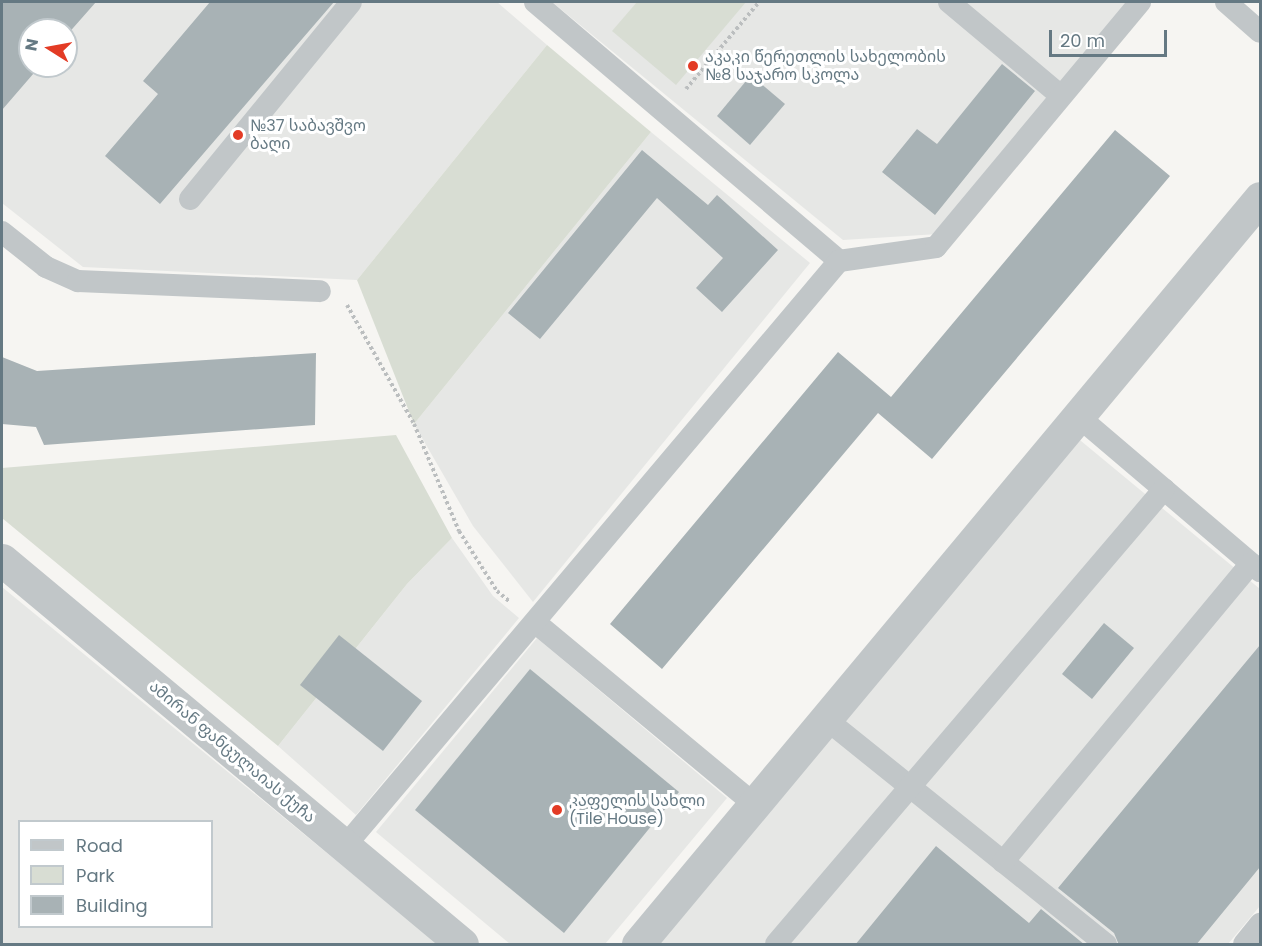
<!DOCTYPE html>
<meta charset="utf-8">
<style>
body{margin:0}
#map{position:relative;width:1262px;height:946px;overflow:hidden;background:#f6f5f2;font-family:Poppins,"Noto Sans Georgian",sans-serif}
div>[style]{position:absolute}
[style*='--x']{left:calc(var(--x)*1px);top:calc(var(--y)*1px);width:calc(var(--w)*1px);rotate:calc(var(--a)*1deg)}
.built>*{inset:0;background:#e6e7e5}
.green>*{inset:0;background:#d8ddd3}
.building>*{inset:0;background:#a8b2b5}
.path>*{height:4px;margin-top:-2px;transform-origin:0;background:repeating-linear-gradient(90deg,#bbbebf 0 3px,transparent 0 6px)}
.service>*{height:22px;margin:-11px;padding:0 11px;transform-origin:11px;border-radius:11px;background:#c1c6c8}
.minor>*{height:33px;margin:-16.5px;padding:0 16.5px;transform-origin:16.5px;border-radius:16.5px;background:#c1c6c8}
.tertiary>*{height:33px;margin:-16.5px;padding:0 16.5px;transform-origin:16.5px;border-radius:16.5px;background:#c1c6c8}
.dots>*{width:16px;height:16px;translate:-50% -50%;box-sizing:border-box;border:3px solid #fff;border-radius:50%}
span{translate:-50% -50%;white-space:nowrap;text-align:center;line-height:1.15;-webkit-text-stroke:6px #fff;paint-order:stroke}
.poi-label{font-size:16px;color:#657983}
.left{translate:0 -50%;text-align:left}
.street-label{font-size:16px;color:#657983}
.frame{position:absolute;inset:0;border:3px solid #657983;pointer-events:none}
.legend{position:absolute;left:18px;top:820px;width:195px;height:108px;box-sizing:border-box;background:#fff;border:2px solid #c1c9cd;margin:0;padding:8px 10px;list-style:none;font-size:18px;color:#657983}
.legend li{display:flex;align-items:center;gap:12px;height:30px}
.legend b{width:30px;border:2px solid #c1c9cd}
.north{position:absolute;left:18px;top:18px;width:60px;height:60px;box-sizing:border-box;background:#fff;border:2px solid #c1c9cd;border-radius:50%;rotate:281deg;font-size:16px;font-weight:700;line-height:24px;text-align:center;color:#657983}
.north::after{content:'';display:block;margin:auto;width:21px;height:27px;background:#e33b25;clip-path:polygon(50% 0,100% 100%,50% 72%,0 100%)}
.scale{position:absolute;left:1049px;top:30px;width:118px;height:27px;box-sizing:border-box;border:3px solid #657983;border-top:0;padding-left:8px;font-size:18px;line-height:21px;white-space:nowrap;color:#657983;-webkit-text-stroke:4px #fff;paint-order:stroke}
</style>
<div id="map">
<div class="built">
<div style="clip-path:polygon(evenodd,2px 2px,497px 2px,547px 45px,357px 280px,83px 267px,2px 203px,2px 2px,30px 30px,66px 30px,66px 66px,30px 66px,30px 30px)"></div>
<div style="clip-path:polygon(552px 2px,1129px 2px,938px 234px,843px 240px)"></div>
<div style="clip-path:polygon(651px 132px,810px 263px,533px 602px,473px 526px,414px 424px)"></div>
<div style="clip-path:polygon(1075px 436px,1260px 589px,1260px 906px,1228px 944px,653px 944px)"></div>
<div style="clip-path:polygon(452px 538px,493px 596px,519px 618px,356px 815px,278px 746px,407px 584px)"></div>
<div style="clip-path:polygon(evenodd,2px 587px,438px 944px,2px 944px,2px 587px,20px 822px,212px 822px,212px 926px,20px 926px,20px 822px)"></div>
<div style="clip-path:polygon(537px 638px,727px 798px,605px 944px,510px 944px,376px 832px)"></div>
</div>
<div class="green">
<div style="clip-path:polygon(637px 2px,746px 2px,676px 85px,612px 31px)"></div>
<div style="clip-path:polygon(547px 45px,651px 132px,414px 424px,357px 280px)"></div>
<div style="clip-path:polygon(396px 435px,452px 538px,407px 584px,278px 746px,2px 518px,2px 468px)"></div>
</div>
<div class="building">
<div style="clip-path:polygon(2px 2px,96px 2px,66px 36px,66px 30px,30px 30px,30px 66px,40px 66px,2px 110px)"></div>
<div style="clip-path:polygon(210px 2px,334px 2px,160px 204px,105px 156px,158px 94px,143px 81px)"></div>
<div style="clip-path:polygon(1002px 64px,1035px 91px,935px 215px,882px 172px,917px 129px,937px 144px)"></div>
<div style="clip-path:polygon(751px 75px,785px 104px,750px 145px,717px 116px)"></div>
<div style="clip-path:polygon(1115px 130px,1170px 176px,932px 459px,878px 413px,662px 669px,610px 624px,838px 352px,891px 397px)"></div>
<div style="clip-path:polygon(642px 150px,708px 205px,717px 195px,778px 250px,722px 312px,696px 288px,723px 258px,657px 198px,540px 339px,508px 313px)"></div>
<div style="clip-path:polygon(316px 353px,315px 425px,44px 445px,36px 427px,2px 424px,2px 357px,37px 371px)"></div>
<div style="clip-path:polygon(1104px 623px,1134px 648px,1092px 699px,1062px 674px)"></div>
<div style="clip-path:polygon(339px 635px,422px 701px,383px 751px,300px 685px)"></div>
<div style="clip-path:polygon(1260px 645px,1260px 867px,1196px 945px,1119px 945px,1114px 933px,1058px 888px)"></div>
<div style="clip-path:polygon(530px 669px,679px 792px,564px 933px,415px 810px)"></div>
<div style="clip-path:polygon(936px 846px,1029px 923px,1041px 909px,1085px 945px,855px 945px)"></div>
</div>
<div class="path">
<div style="--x:686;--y:89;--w:114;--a:-50"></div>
<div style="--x:347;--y:305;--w:137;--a:60.6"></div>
<div style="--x:414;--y:424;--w:116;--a:67.2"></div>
<div style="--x:459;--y:531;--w:71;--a:57.7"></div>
<div style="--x:497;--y:591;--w:17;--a:40"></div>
</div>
<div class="service">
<div style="--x:535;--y:2;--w:399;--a:40.4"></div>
<div style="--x:949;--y:2;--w:146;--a:40"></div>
<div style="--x:1226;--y:2;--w:45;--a:41.4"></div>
<div style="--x:190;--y:199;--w:254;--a:-50.7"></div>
<div style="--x:2;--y:232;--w:56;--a:38.5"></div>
<div style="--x:46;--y:267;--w:35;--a:24"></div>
<div style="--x:78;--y:281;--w:242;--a:2.4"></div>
<div style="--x:1079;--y:417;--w:238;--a:40.4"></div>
<div style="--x:536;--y:623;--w:285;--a:39.7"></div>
<div style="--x:827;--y:720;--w:358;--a:38.8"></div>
<div style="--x:345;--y:846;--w:766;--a:-49.82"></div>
<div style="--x:839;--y:261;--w:98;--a:-8.2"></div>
<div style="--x:936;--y:247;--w:319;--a:-50.2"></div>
<div style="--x:1003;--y:862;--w:388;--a:-50.3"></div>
<div style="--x:776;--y:944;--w:598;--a:-49.54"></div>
<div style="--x:1244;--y:944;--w:26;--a:-51"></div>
</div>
<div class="minor">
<div style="--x:638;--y:944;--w:971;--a:-50.18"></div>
</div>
<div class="tertiary">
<div style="--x:2;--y:560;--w:599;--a:39.85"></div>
</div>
<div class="dots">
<div style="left:693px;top:66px;background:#e33b25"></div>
<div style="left:238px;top:135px;background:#e33b25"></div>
<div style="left:557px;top:810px;background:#e33b25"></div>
</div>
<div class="poi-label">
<span class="left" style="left:705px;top:66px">აკაკი წერეთლის სახელობის<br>№8 საჯარო სკოლა</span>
<span class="left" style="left:250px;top:135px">№37 საბავშვო<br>ბაღი</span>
<span class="left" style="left:569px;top:810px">კაფელის სახლი<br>(Tile House)</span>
</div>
<div class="street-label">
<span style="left:232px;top:752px;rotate:40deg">ამირან ფანცულაიას ქუჩა</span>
</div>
<div class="frame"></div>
<ul class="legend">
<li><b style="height:8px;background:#c1c6c8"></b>Road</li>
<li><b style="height:16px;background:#d8ddd3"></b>Park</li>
<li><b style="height:16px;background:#a8b2b5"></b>Building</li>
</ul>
<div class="north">N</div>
<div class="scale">20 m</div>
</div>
